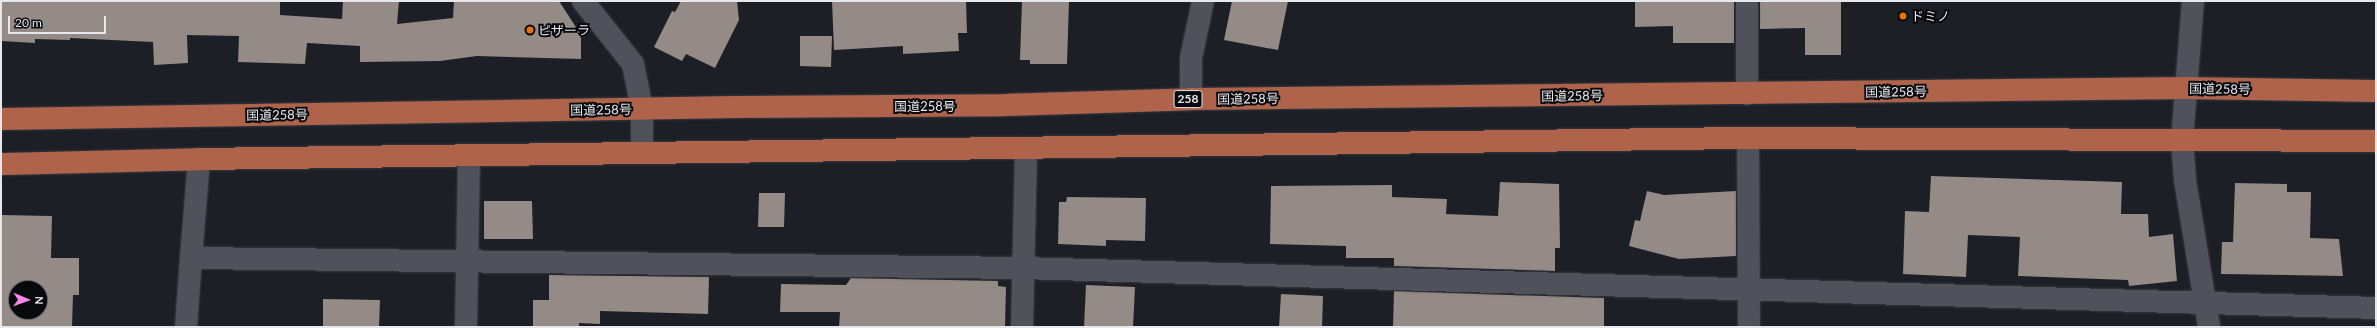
<!DOCTYPE html>
<meta charset="utf-8">
<style>
body{margin:0}
#map{position:relative;width:2377px;height:328px;overflow:hidden;background:#1d1f26;font-family:Lato,"Noto Sans JP",sans-serif}
div>[style]{position:absolute}
[style*='--x']{left:calc(var(--x)*1px);top:calc(var(--y)*1px);width:calc(var(--w)*1px);rotate:calc(var(--a)*1deg)}
.building>*{inset:0;background:#948a86}
.roads{filter:drop-shadow(0 0 1px #383a40) drop-shadow(0 0 1px #383a40)}
.minor>*{height:22px;margin:-11px;padding:0 11px;transform-origin:11px;border-radius:11px;background:#4f525a}
.trunk>*{height:22px;margin:-11px;padding:0 11px;transform-origin:11px;border-radius:11px;background:#ae634a}
.dots>*{width:11px;height:11px;translate:-50% -50%;box-sizing:border-box;border:2px solid #08090c;border-radius:50%}
span{translate:-50% -50%;white-space:nowrap;text-align:center;line-height:1.15;-webkit-text-stroke:4px #08090c;paint-order:stroke}
.shield-label span{padding:1px 3px;background:#08090c;border:1px solid;border-radius:3px;-webkit-text-stroke-width:0}
.shield-label{font-size:12px;color:#e6e8ed;font-weight:700}
.poi-label{font-size:13px;color:#e6e8ed}
.left{translate:0 -50%;text-align:left}
.street-label{font-size:13px;color:#e6e8ed}
.frame{position:absolute;inset:0;border:2px solid #e6e8ed;pointer-events:none}
.north{position:absolute;left:8px;top:280px;width:40px;height:40px;box-sizing:border-box;background:#08090c;border:1px solid #616266;border-radius:50%;rotate:92deg;font-size:11px;font-weight:700;line-height:16px;text-align:center;color:#e6e8ed}
.north::after{content:'';display:block;margin:auto;width:14px;height:18px;background:#fa87e7;clip-path:polygon(50% 0,100% 100%,50% 72%,0 100%)}
.scale{position:absolute;left:8px;top:16px;width:98px;height:18px;box-sizing:border-box;border:2px solid #e6e8ed;border-top:0;padding-left:5px;font-size:12px;line-height:14px;white-space:nowrap;color:#e6e8ed;-webkit-text-stroke:3px #08090c;paint-order:stroke}
</style>
<div id="map">
<div class="building">
<div style="clip-path:polygon(1px 1px,280px 1px,280px 15px,342px 19px,343px 1px,399px 1px,397px 24px,453px 18px,454px 1px,559px 1px,581px 35px,581px 59px,477px 56px,440px 61px,360px 62px,360px 46px,307px 43px,305px 64px,238px 62px,239px 36px,187px 35px,188px 63px,154px 65px,153px 42px,70px 38px,70px 40px,35px 39px,35px 43px,1px 41px)"></div>
<div style="clip-path:polygon(681px 1px,737px 1px,739px 20px,715px 68px,686px 54px,682px 61px,654px 47px,672px 11px,675px 12px)"></div>
<div style="clip-path:polygon(832px 1px,966px 1px,967px 33px,958px 33px,959px 51px,903px 54px,903px 46px,834px 50px)"></div>
<div style="clip-path:polygon(1022px 1px,1069px 1px,1067px 64px,1030px 64px,1030px 60px,1020px 60px)"></div>
<div style="clip-path:polygon(1232px 1px,1288px 1px,1278px 50px,1224px 40px)"></div>
<div style="clip-path:polygon(1635px 1px,1734px 1px,1734px 43px,1673px 43px,1673px 26px,1635px 27px)"></div>
<div style="clip-path:polygon(1760px 1px,1841px 1px,1841px 55px,1805px 55px,1805px 28px,1760px 29px)"></div>
<div style="clip-path:polygon(800px 36px,832px 36px,831px 67px,800px 66px)"></div>
<div style="clip-path:polygon(1931px 176px,2122px 182px,2121px 214px,2148px 214px,2149px 237px,2173px 234px,2177px 281px,2129px 286px,2128px 280px,2018px 276px,2020px 237px,1968px 235px,1966px 277px,1903px 274px,1905px 211px,1929px 212px)"></div>
<div style="clip-path:polygon(1500px 182px,1559px 184px,1560px 248px,1555px 248px,1555px 271px,1394px 266px,1394px 258px,1346px 258px,1346px 246px,1270px 244px,1271px 186px,1392px 185px,1392px 197px,1447px 199px,1446px 214px,1498px 216px)"></div>
<div style="clip-path:polygon(2235px 183px,2287px 184px,2287px 192px,2311px 192px,2310px 238px,2339px 239px,2343px 276px,2221px 274px,2222px 242px,2233px 242px)"></div>
<div style="clip-path:polygon(1647px 191px,1664px 195px,1736px 191px,1736px 256px,1679px 259px,1629px 246px,1635px 220px,1640px 221px)"></div>
<div style="clip-path:polygon(759px 193px,785px 193px,784px 227px,758px 227px)"></div>
<div style="clip-path:polygon(1067px 197px,1146px 198px,1145px 241px,1106px 240px,1106px 246px,1058px 244px,1059px 202px,1066px 202px)"></div>
<div style="clip-path:polygon(484px 201px,532px 201px,533px 239px,484px 239px)"></div>
<div style="clip-path:polygon(evenodd,1px 215px,52px 216px,51px 258px,79px 258px,79px 295px,73px 295px,72px 327px,1px 327px,1px 215px,16px 288px,40px 288px,40px 312px,16px 312px,16px 288px)"></div>
<div style="clip-path:polygon(549px 275px,709px 277px,708px 314px,600px 311px,600px 324px,579px 323px,579px 327px,533px 327px,533px 300px,549px 300px)"></div>
<div style="clip-path:polygon(851px 278px,998px 281px,998px 286px,1006px 287px,1005px 327px,839px 327px,840px 312px,780px 312px,781px 284px,846px 285px)"></div>
<div style="clip-path:polygon(1086px 285px,1135px 287px,1133px 327px,1084px 327px)"></div>
<div style="clip-path:polygon(1394px 291px,1604px 298px,1604px 327px,1393px 327px)"></div>
<div style="clip-path:polygon(1281px 294px,1323px 296px,1322px 327px,1279px 327px)"></div>
<div style="clip-path:polygon(323px 299px,380px 300px,379px 327px,323px 327px)"></div>
</div>
<div class="roads">
<div class="minor">
<div style="--x:583;--y:1;--w:80;--a:51.6"></div>
<div style="--x:633;--y:64;--w:46;--a:78.7"></div>
<div style="--x:642;--y:109;--w:44;--a:90"></div>
<div style="--x:1747;--y:1;--w:93;--a:90"></div>
<div style="--x:2193;--y:1;--w:139;--a:94.5"></div>
<div style="--x:2182;--y:140;--w:40;--a:85.7"></div>
<div style="--x:2185;--y:180;--w:149;--a:80.7"></div>
<div style="--x:1191;--y:99;--w:41;--a:-90"></div>
<div style="--x:1191;--y:58;--w:58;--a:-78.1"></div>
<div style="--x:1748;--y:138;--w:189;--a:89.7"></div>
<div style="--x:199;--y:159;--w:99;--a:94.6"></div>
<div style="--x:191;--y:258;--w:831;--a:0.69"></div>
<div style="--x:1022;--y:268;--w:1355;--a:1.69"></div>
<div style="--x:186;--y:327;--w:69;--a:-85.9"></div>
<div style="--x:466;--y:327;--w:171;--a:-89"></div>
<div style="--x:1022;--y:327;--w:179;--a:-88.7"></div>
</div>
<div class="trunk">
<div style="--x:1;--y:119;--w:736;--a:-0.93"></div>
<div style="--x:737;--y:107;--w:268;--a:-0.4"></div>
<div style="--x:1005;--y:105;--w:186;--a:-1.8"></div>
<div style="--x:1191;--y:99;--w:995;--a:-0.63"></div>
<div style="--x:2186;--y:88;--w:190;--a:0.9"></div>
<div style="--x:1;--y:164;--w:198;--a:-1.4"></div>
<div style="--x:199;--y:159;--w:1549;--a:-0.78"></div>
<div style="--x:1748;--y:138;--w:628;--a:0.27"></div>
</div>
</div>
<div class="dots">
<div style="left:1903px;top:16px;background:#e8710a"></div>
<div style="left:530px;top:30px;background:#e8710a"></div>
</div>
<div class="shield-label">
<span style="left:1188px;top:99px">258</span>
</div>
<div class="poi-label">
<span class="left" style="left:1911px;top:16px">ドミノ</span>
<span class="left" style="left:538px;top:30px">ピザーラ</span>
</div>
<div class="street-label">
<span style="left:2220px;top:89px;rotate:1deg">国道258号</span>
<span style="left:1896px;top:92px;rotate:-1deg">国道258号</span>
<span style="left:1572px;top:96px;rotate:-1deg">国道258号</span>
<span style="left:1248px;top:99px;rotate:-1deg">国道258号</span>
<span style="left:925px;top:106px">国道258号</span>
<span style="left:601px;top:110px;rotate:-1deg">国道258号</span>
<span style="left:277px;top:115px;rotate:-1deg">国道258号</span>
</div>
<div class="frame"></div>
<div class="north">N</div>
<div class="scale">20 m</div>
</div>
